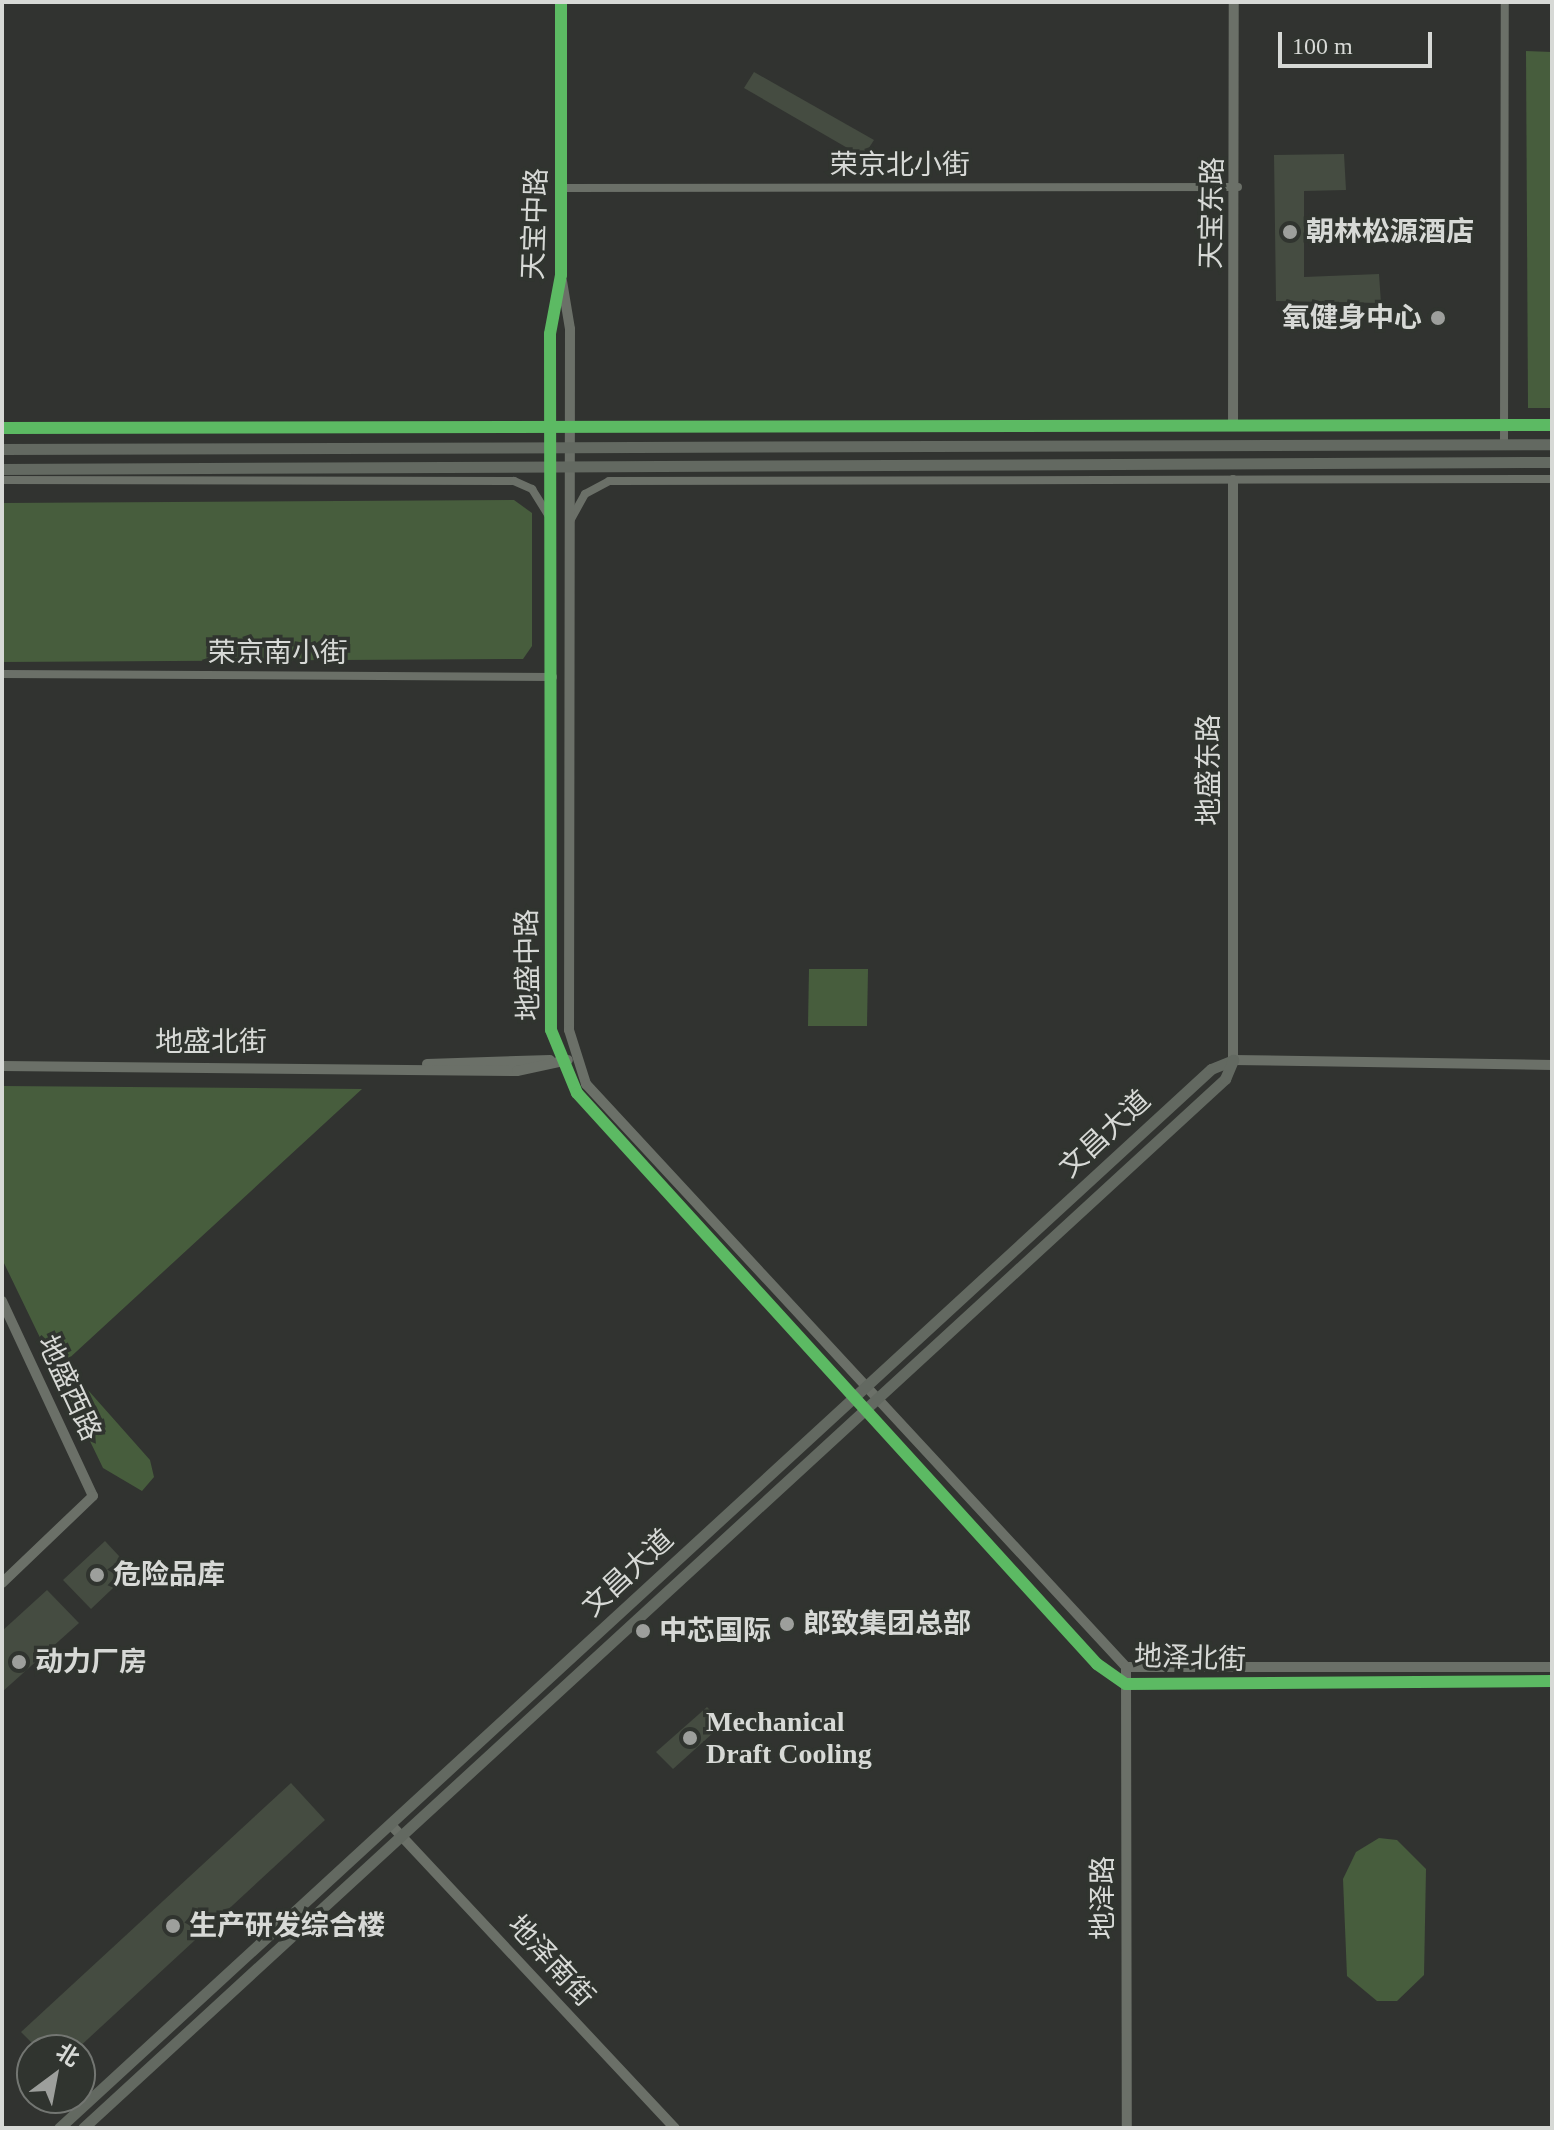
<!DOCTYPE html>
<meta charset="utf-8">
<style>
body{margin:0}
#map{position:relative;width:1554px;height:2130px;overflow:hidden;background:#313330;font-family:"Times New Roman","Noto Sans SC",serif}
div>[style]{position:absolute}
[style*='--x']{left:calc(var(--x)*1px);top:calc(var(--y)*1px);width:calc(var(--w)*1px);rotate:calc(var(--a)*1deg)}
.green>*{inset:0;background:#475d3d}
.building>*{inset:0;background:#454c41}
.minor>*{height:8px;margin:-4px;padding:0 4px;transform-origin:4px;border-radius:4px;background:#6b7068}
.tertiary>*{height:10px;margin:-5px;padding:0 5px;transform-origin:5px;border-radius:5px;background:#6b7068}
.secondary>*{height:11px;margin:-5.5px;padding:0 5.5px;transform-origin:5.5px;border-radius:5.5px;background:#636961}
.cycleway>*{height:12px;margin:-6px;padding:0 6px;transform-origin:6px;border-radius:6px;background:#5cba63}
.dots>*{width:22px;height:22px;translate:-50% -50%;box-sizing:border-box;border:4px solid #30342f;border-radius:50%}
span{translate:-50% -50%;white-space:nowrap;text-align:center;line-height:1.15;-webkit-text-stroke:7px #30342f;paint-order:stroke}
.street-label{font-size:28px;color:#d7d9d6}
.poi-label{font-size:28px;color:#d7d9d6;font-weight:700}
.left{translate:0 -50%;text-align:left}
.right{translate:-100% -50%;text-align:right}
.frame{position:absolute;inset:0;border:4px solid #d7d9d6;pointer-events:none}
.north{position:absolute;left:16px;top:2034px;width:80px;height:80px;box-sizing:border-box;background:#30342f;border:2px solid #737672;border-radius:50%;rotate:32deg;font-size:22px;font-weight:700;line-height:32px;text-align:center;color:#d7d9d6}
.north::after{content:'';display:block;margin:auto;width:28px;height:36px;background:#9d9f9c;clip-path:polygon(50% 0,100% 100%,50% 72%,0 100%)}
.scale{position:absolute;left:1278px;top:32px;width:154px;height:36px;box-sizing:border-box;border:4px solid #d7d9d6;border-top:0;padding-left:10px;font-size:24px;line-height:28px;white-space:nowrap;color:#d7d9d6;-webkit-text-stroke:6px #30342f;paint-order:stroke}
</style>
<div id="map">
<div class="green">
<div style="clip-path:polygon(1526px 51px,1552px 52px,1552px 408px,1528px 408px)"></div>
<div style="clip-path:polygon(514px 500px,532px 513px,532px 646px,523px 659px,2px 662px,2px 503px)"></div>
<div style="clip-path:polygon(809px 969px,868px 969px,867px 1026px,808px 1026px)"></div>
<div style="clip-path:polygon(2px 1086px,362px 1089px,64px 1363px,150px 1460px,154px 1477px,142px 1491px,103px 1468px,2px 1259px)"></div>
<div style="clip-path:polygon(1379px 1838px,1397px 1840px,1426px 1869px,1424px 1975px,1397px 2001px,1377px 2001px,1347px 1976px,1343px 1879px,1356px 1852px)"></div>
</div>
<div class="building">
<div style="clip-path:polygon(754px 72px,874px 140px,863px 157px,744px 88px)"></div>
<div style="clip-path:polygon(1344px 154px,1346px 190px,1304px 191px,1304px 277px,1379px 274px,1381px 303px,1276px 301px,1274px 155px)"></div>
<div style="clip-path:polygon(105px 1541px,132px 1570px,91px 1609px,63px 1580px)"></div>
<div style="clip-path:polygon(47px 1590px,79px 1623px,2px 1692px,2px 1631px)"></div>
<div style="clip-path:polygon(707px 1707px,723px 1724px,673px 1769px,656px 1752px)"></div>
<div style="clip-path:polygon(291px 1783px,325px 1820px,76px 2050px,39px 2050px,21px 2032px)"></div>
</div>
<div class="minor">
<div style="--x:563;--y:188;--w:675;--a:-0.08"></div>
<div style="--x:2;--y:428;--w:1550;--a:-0.11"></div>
<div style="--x:1504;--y:445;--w:443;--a:-89.9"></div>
<div style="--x:2;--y:480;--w:512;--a:0.11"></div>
<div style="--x:514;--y:481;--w:20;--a:24"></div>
<div style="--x:532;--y:489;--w:31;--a:58"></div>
<div style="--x:570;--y:521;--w:31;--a:-61"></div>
<div style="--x:585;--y:494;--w:27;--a:-28"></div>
<div style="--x:609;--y:481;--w:943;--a:-0.12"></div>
<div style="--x:2;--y:674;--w:551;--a:0.31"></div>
</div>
<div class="tertiary">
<div style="--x:561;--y:2;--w:273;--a:90"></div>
<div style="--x:561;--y:275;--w:60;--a:100.6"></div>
<div style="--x:550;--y:334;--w:696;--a:89.92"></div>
<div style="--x:551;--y:1030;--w:68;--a:67.6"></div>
<div style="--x:577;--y:1093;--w:772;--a:47.68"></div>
<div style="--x:1097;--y:1664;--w:35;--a:35"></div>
<div style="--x:1126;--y:1684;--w:426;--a:-0.4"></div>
<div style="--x:562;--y:281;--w:49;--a:80.5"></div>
<div style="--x:570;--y:329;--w:701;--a:90.08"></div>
<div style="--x:569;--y:1030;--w:57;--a:72.5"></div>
<div style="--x:586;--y:1084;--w:795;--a:47.19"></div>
<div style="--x:1126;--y:1667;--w:426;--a:0"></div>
<div style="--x:1233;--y:425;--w:423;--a:-89.9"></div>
<div style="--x:1233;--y:480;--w:580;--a:90"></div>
<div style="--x:1233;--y:1060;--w:319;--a:0.9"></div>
<div style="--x:427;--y:1064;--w:123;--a:-1.9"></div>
<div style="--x:2;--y:1066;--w:515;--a:0.56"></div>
<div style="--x:517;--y:1071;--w:52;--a:-12.2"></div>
<div style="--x:2;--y:1301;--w:215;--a:65"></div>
<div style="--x:93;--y:1496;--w:126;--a:136.3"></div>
<div style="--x:1126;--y:1667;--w:461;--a:89.9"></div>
<div style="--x:392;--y:1826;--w:414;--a:46.9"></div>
</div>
<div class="secondary">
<div style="--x:2;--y:449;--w:1550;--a:-0.18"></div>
<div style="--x:2;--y:469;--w:1550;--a:-0.26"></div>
<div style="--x:59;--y:2128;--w:1565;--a:-42.59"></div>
<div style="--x:1211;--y:1069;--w:24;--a:-22"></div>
<div style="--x:83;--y:2128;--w:1551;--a:-42.57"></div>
<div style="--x:1225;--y:1079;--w:21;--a:-67"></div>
</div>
<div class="cycleway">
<div style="--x:561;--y:2;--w:273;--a:90"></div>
<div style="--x:561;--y:275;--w:60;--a:100.6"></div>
<div style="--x:550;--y:334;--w:696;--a:89.92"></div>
<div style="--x:551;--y:1030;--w:68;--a:67.6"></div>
<div style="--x:577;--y:1093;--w:772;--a:47.68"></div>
<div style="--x:1097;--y:1664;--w:35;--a:35"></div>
<div style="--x:1126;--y:1684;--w:426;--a:-0.4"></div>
<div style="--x:2;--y:428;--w:1550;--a:-0.11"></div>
</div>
<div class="dots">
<div style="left:1290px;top:232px;background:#9d9f9c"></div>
<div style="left:1438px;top:318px;background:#9d9f9c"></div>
<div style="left:97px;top:1575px;background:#9d9f9c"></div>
<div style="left:787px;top:1624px;background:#9d9f9c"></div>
<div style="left:643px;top:1631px;background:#9d9f9c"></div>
<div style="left:19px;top:1662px;background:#9d9f9c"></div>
<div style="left:690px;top:1738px;background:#9d9f9c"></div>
<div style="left:173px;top:1926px;background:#9d9f9c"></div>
</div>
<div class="street-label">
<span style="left:900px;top:165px">荣京北小街</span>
<span style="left:1212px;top:213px;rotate:-89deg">天宝东路</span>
<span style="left:535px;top:224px;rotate:-88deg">天宝中路</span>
<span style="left:278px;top:653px">荣京南小街</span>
<span style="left:1209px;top:770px;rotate:-90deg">地盛东路</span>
<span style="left:528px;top:965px;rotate:-91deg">地盛中路</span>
<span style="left:211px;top:1042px">地盛北街</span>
<span style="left:1105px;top:1134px;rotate:-43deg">文昌大道</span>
<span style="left:69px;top:1388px;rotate:65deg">地盛西路</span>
<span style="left:628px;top:1573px;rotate:-43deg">文昌大道</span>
<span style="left:1190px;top:1658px;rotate:2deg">地泽北街</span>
<span style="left:1103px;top:1898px;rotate:-90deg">地泽路</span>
<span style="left:551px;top:1961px;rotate:47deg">地泽南街</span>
</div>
<div class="poi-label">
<span class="left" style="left:1306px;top:232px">朝林松源酒店</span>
<span class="right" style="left:1422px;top:318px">氧健身中心</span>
<span class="left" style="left:113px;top:1575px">危险品库</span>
<span class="left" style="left:803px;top:1624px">郎致集团总部</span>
<span class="left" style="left:659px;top:1631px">中芯国际</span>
<span class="left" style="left:35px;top:1662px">动力厂房</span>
<span class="left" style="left:706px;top:1738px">Mechanical<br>Draft Cooling</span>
<span class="left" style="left:189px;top:1926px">生产研发综合楼</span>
</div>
<div class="frame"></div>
<div class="north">北</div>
<div class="scale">100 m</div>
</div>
